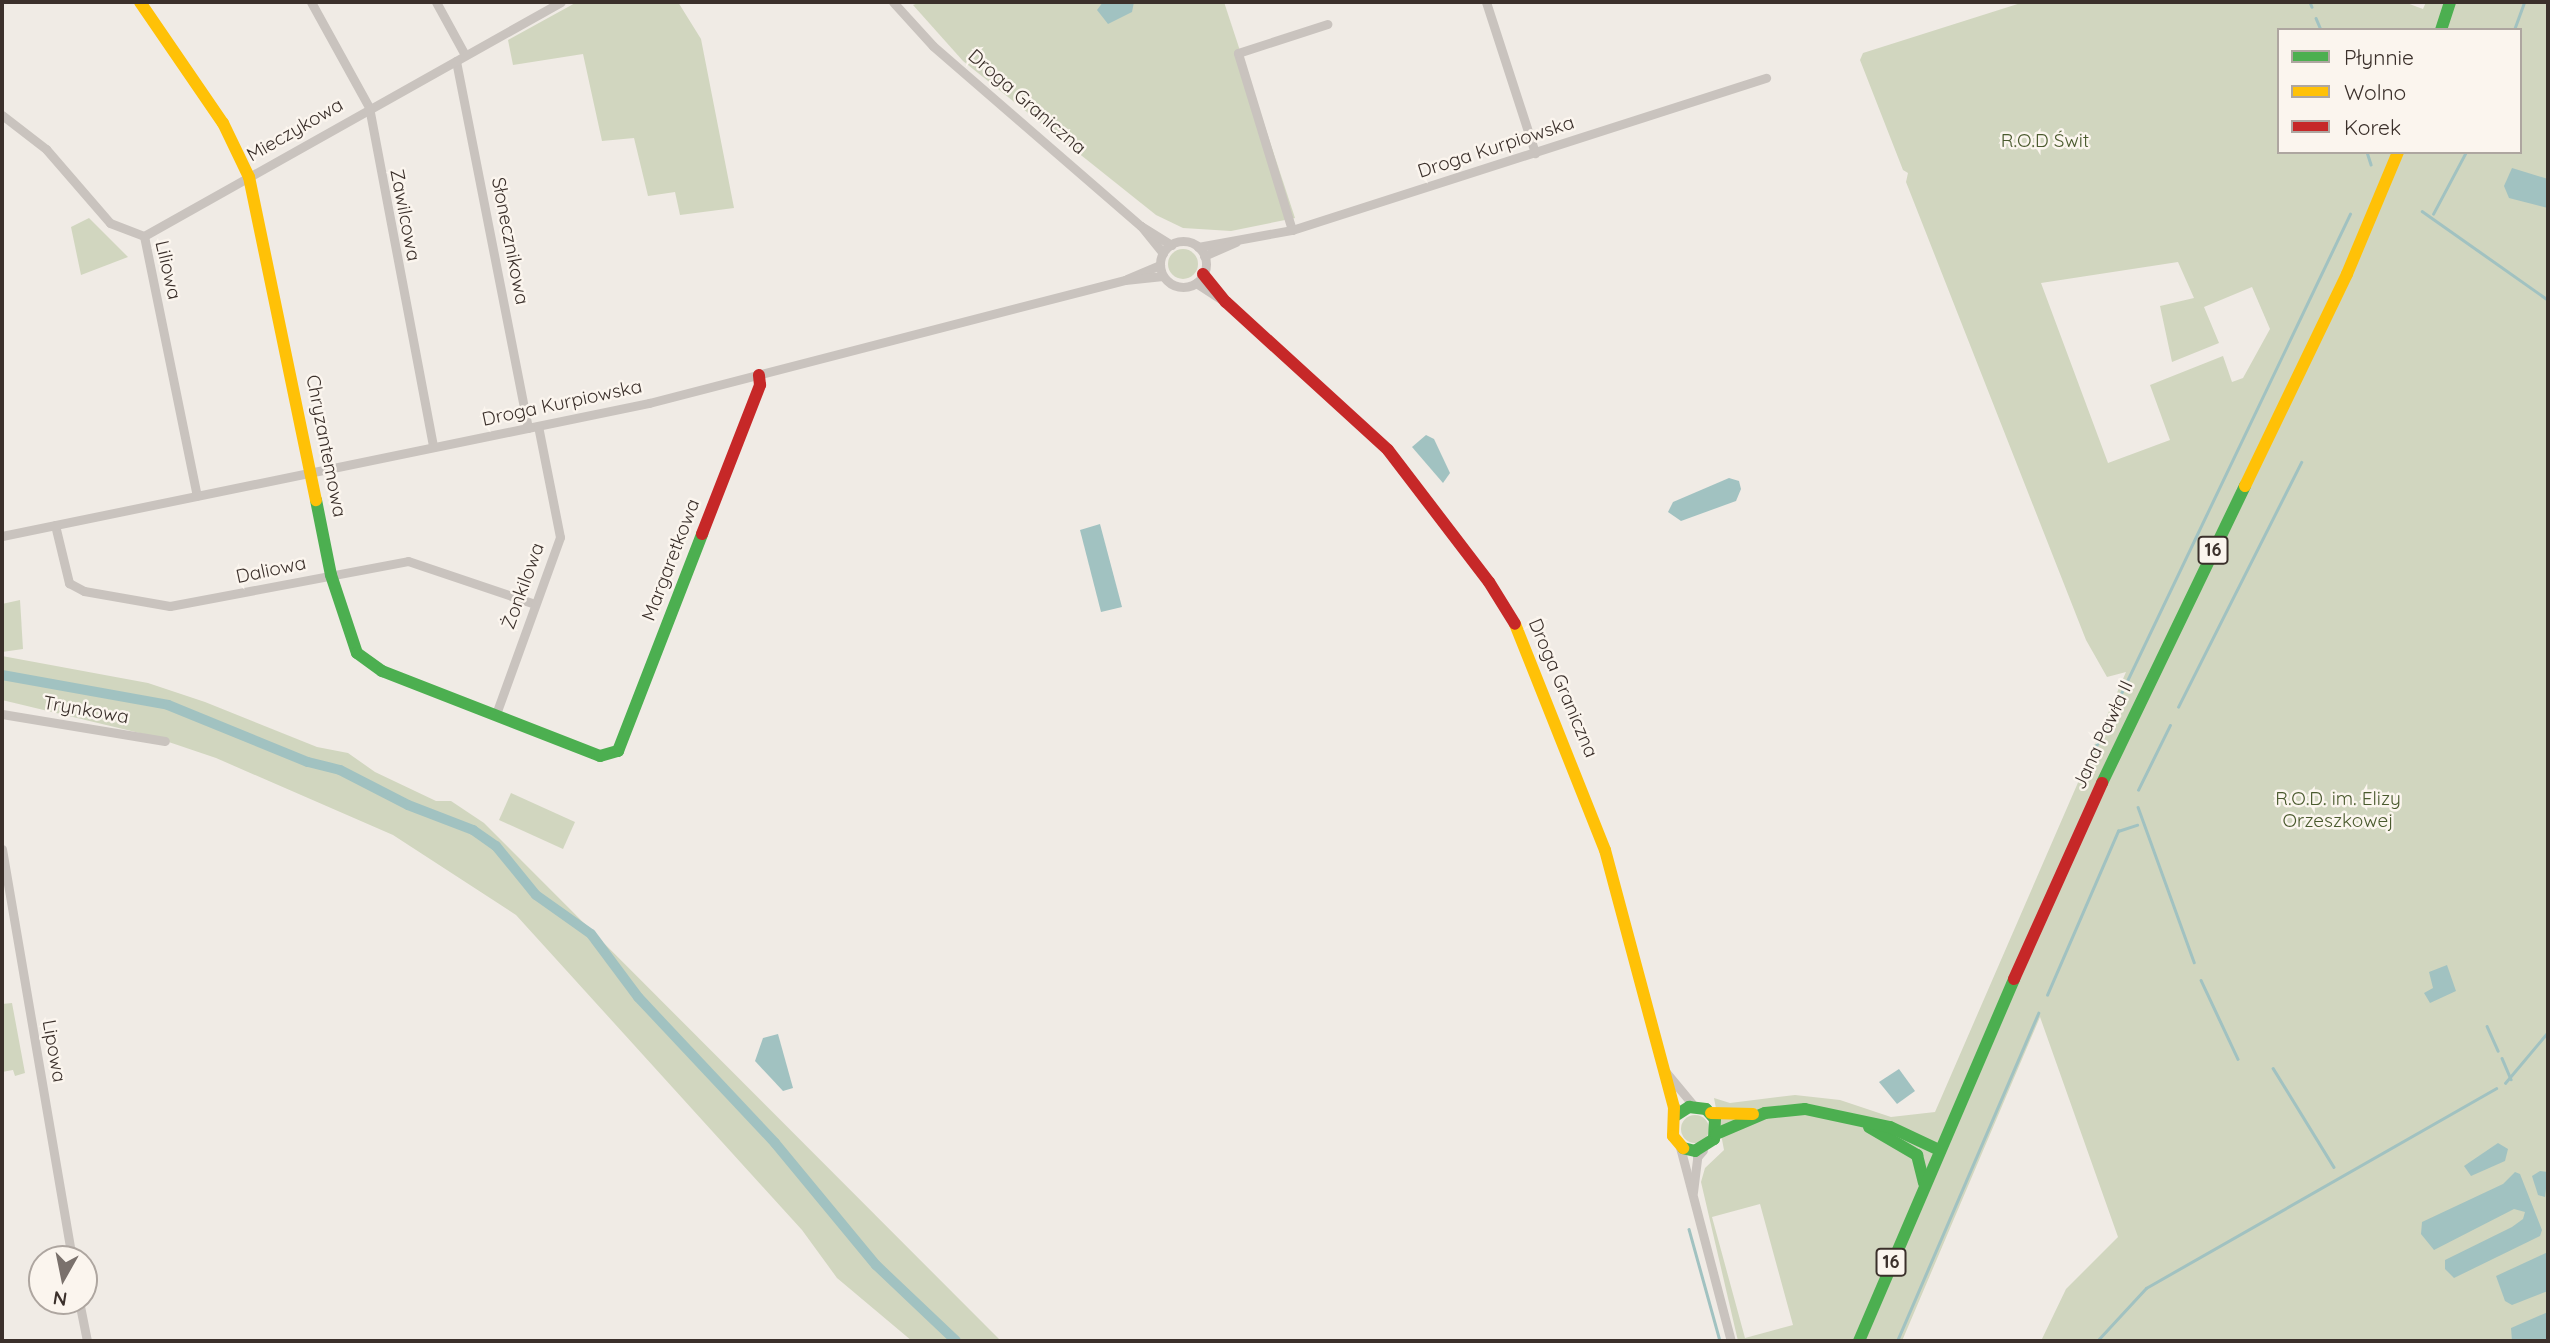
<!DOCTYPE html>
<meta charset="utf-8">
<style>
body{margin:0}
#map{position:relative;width:2550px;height:1343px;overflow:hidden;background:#f0ebe5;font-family:Quicksand,sans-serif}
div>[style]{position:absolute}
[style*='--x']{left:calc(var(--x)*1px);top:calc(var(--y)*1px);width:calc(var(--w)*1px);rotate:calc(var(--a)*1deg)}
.green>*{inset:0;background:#d1d6bf}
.round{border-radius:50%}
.water>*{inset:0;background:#a1c2c1}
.stream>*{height:2.5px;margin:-1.25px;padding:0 1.25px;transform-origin:1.25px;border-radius:1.25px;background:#a1c2c1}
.canal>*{height:10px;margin:-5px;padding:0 5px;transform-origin:5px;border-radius:5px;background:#a1c2c1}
.street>*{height:9px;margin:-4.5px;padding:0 4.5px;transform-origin:4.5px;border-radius:4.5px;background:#c9c3be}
.street>.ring{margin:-4.5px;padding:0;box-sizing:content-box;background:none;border:9px solid #c9c3be;border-radius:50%}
.fast>*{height:12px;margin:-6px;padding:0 6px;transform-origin:6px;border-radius:6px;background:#4caf50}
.slow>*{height:12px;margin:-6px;padding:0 6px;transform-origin:6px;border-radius:6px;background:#ffc107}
.jam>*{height:12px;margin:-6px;padding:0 6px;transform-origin:6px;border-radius:6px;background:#c62828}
span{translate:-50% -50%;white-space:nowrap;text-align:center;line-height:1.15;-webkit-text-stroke:5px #fbf5ee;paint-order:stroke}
.shield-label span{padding:2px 5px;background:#fbf5ee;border:2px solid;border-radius:5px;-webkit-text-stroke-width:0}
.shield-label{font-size:18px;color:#3b302b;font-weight:700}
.street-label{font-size:19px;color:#3b302b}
.park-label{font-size:19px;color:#4a5a2e}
.frame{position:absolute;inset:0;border:4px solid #3b302b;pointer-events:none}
.legend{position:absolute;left:2277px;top:28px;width:245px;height:126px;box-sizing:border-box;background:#fbf5ee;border:2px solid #aea6a0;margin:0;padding:9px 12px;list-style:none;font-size:21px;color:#3b302b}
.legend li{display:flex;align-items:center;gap:14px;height:35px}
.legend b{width:35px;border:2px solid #aea6a0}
.north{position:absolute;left:28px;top:1245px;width:70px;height:70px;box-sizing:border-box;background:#fbf5ee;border:2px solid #aea6a0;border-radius:50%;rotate:189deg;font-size:19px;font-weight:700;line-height:28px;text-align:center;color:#3b302b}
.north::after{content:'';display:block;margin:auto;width:24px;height:32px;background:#7a716c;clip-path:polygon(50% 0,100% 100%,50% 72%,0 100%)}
</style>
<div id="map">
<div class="green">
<div style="clip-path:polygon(577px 2px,678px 2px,701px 39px,734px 208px,680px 215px,675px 192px,648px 196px,634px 138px,602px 141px,583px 54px,513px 65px,508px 40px)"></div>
<div style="clip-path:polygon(921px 2px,1224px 2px,1295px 218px,1231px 231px,1183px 228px,1156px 215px,963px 61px,913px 5px)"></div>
<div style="clip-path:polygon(evenodd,2024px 2px,2404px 2px,2423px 9px,2426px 2px,2548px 2px,2548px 1341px,2041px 1341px,2066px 1289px,2118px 1237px,2040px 1017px,1902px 1341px,1738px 1341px,1701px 1182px,1705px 1168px,1724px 1150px,1714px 1098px,1730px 1103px,1795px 1095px,1840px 1100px,1891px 1117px,1935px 1112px,2126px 672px,2107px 677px,2086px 640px,1906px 182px,1908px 173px,1903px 170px,1860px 60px,1863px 53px,2024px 2px,2279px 30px,2520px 30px,2520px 152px,2279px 152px,2279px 30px,2024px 2px,2178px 262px,2194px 298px,2160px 306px,2172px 362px,2219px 343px,2204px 307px,2252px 287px,2270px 329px,2243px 378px,2232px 382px,2223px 356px,2150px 385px,2170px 440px,2108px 463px,2041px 283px,2178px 262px,2024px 2px,1760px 1204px,1793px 1325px,1745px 1338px,1712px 1217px,1760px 1204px)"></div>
<div style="clip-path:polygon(89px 218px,128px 257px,81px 275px,71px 227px)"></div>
<div class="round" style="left:1168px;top:249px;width:30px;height:30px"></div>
<div style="clip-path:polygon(20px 600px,23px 649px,2px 652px,2px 604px)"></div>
<div style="clip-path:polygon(2px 656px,148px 683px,205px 702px,317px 747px,348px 753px,375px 772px,436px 801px,451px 801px,484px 823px,1001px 1341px,912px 1341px,837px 1278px,802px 1230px,516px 915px,393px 835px,216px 758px,148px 735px,2px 700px)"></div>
<div style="clip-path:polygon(511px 793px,575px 822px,563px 849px,499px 820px)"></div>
<div style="clip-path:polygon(12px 1003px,25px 1073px,15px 1076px,13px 1070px,2px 1072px,2px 1004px)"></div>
<div class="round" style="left:1681px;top:1115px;width:28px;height:28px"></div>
</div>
<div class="water">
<div style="clip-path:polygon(1103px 2px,1134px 2px,1132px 12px,1108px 24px,1097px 10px)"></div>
<div style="clip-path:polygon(2512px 168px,2548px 179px,2548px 208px,2509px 198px,2504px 186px)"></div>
<div style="clip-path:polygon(1426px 435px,1434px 439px,1450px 473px,1443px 483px,1412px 447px)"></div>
<div style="clip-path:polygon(1729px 478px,1739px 481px,1741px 489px,1736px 501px,1681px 521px,1668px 512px,1673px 502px)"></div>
<div style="clip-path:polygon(1100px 524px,1122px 607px,1101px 612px,1080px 530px)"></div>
<div style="clip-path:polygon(2447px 965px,2456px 991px,2430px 1003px,2424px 993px,2433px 988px,2429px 972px)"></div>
<div style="clip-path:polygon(778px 1034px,793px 1088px,783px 1091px,755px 1061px,763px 1038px)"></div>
<div style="clip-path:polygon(1899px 1069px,1915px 1091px,1897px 1104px,1879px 1082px)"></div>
<div style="clip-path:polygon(2498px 1143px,2508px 1149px,2505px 1161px,2471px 1176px,2464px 1166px)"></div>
<div style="clip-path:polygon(2540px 1171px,2548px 1172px,2545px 1197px,2538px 1195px,2532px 1176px)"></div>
<div style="clip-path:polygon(2515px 1172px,2520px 1174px,2542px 1230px,2540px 1236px,2454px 1278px,2445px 1269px,2445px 1260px,2512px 1227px,2523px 1219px,2525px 1212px,2514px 1209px,2434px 1250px,2421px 1234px,2422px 1222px,2503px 1184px)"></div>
<div style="clip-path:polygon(2548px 1252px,2548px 1291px,2512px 1305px,2505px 1301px,2496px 1276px)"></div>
<div style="clip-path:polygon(2548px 1312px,2548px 1339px,2512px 1341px,2511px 1328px)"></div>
</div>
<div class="stream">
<div style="--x:2310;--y:2;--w:5;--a:68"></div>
<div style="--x:2316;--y:18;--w:13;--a:67"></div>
<div style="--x:2514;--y:30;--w:30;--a:-70"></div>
<div style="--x:2367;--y:152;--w:13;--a:72"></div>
<div style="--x:2422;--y:211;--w:154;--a:35.2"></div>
<div style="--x:2433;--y:214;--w:70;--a:-62"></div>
<div style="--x:2178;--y:707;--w:274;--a:-63.3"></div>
<div style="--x:2085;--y:769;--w:615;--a:-64.48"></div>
<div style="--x:2138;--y:790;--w:72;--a:-63.8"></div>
<div style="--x:2138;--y:807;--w:165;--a:70.1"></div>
<div style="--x:2201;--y:980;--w:87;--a:64.9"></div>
<div style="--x:2047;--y:995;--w:179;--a:-66.6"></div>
<div style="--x:2118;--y:831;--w:20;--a:-18"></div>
<div style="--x:2487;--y:1026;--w:27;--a:66"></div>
<div style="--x:2502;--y:1058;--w:23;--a:67"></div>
<div style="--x:2273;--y:1068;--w:116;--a:58.4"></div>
<div style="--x:2505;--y:1083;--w:67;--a:-49.9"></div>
<div style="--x:1689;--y:1229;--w:116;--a:74.5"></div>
<div style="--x:1897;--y:1341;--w:357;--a:-66.7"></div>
<div style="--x:2097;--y:1341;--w:72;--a:-47.2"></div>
<div style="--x:2146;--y:1288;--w:403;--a:-29.7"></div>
</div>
<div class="canal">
<div style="--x:2;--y:675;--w:169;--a:10.2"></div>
<div style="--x:168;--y:705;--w:151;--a:22.2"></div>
<div style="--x:308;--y:762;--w:33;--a:14"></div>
<div style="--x:340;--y:770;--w:76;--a:27.2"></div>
<div style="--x:408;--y:805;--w:70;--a:21"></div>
<div style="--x:473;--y:830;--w:28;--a:35"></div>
<div style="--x:496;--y:846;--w:63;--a:50.8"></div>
<div style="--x:536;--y:895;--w:67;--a:35.3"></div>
<div style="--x:591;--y:934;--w:79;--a:53.3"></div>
<div style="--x:638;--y:997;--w:200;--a:46.8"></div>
<div style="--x:775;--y:1143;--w:158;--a:50.4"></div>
<div style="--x:876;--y:1265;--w:110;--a:43.5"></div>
</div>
<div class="street">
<div style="--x:311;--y:2;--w:120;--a:61.1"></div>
<div style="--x:369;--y:107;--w:346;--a:79.3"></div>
<div style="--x:436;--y:2;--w:60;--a:61.3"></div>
<div style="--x:893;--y:2;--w:59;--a:47.7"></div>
<div style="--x:933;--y:46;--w:275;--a:40.9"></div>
<div style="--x:1141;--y:226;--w:35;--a:51"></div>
<div style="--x:1486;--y:2;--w:159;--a:72"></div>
<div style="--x:456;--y:61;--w:374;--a:78.9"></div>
<div style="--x:2;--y:115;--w:56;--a:37.7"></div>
<div style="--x:46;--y:149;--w:98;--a:49.1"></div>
<div style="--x:110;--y:223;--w:36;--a:21"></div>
<div style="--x:1141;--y:226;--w:36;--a:32"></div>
<div style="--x:1292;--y:230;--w:185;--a:-107"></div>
<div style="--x:1238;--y:53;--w:94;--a:-18"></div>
<div style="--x:144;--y:236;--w:478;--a:-29.3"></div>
<div style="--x:144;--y:236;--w:265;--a:78.5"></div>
<div class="ring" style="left:1160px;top:241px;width:37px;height:37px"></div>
<div style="--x:1198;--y:247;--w:96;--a:-10.3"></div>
<div style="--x:1292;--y:230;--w:498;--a:-17.8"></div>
<div style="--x:1204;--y:256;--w:35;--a:-24"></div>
<div style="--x:1127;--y:279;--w:36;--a:-23"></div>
<div style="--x:1196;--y:283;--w:33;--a:33"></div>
<div style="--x:55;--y:525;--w:60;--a:76.4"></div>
<div style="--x:69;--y:583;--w:17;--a:28"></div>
<div style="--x:84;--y:591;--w:87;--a:9.9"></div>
<div style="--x:170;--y:606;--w:242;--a:-10.7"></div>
<div style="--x:408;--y:561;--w:134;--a:18.7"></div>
<div style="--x:2;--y:536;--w:661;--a:-11.62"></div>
<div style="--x:649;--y:403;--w:492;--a:-14.5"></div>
<div style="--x:1125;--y:280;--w:38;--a:-6"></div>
<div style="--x:2;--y:714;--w:165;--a:9.4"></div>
<div style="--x:496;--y:714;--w:188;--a:-70.1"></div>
<div style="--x:560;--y:537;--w:113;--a:-101.2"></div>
<div style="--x:2;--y:849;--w:416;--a:80.3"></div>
<div style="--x:1664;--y:1070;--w:47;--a:50.2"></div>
<div style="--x:1680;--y:1147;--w:201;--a:75.3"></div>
<div style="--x:1693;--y:1192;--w:35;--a:-83"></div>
<div style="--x:1697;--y:1157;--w:9;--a:-49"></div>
<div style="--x:79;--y:1301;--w:41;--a:78.7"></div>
</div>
<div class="fast">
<div style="--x:2441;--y:30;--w:29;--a:-72"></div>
<div style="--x:316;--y:500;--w:76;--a:78.7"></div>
<div style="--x:331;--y:575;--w:82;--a:71.6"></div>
<div style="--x:357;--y:653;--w:31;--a:36"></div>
<div style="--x:382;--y:671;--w:234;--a:21.3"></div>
<div style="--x:600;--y:756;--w:19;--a:-16"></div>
<div style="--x:618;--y:751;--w:233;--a:-68.8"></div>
<div style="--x:2102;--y:783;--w:330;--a:-64.3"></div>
<div style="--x:1675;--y:1116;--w:17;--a:-33"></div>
<div style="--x:1689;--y:1107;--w:17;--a:7"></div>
<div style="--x:1706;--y:1109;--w:13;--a:48"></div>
<div style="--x:1715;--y:1119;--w:20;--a:93"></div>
<div style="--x:1714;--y:1139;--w:22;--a:148"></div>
<div style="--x:1695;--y:1151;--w:12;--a:-166"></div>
<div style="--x:1869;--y:1127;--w:56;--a:30.3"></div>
<div style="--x:1917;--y:1155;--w:29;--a:76"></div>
<div style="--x:1716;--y:1134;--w:53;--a:-23.2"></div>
<div style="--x:1765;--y:1113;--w:40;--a:-5.7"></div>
<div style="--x:1805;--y:1109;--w:87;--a:12"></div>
<div style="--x:1890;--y:1127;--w:54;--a:25.1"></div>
<div style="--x:1859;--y:1341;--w:394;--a:-66.8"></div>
</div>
<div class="slow">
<div style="--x:140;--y:2;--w:147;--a:55.6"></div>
<div style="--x:223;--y:123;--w:60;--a:64.3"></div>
<div style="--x:249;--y:177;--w:330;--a:78.3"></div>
<div style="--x:2245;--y:486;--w:235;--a:-64.3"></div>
<div style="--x:2347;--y:274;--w:132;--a:-67.3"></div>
<div style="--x:1515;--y:624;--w:243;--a:68.3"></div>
<div style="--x:1605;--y:850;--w:266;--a:75"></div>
<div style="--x:1674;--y:1107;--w:29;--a:92"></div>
<div style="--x:1673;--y:1136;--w:16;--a:50"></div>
<div style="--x:1711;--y:1113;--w:42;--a:1.4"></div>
</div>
<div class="jam">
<div style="--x:1203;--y:274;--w:36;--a:51"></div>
<div style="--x:1226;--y:302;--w:219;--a:42.4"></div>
<div style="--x:1388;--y:450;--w:166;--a:52.6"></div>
<div style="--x:1489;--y:582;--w:49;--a:58.2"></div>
<div style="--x:702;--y:534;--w:160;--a:-68.7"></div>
<div style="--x:760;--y:385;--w:10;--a:-96"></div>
<div style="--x:2014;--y:979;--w:215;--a:-65.8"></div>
</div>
<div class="shield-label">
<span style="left:2213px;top:550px">16</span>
<span style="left:1891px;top:1262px">16</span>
</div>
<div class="street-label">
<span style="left:1027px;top:102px;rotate:41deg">Droga Graniczna</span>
<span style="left:295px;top:130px;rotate:-30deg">Mieczykowa</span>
<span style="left:1496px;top:147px;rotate:-18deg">Droga Kurpiowska</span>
<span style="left:405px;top:215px;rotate:79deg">Zawilcowa</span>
<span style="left:510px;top:241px;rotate:79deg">Słonecznikowa</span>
<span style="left:168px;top:270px;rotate:77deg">Liliowa</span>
<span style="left:562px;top:403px;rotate:-12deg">Droga Kurpiowska</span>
<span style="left:326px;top:446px;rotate:79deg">Chryzantemowa</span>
<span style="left:671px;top:560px;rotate:-69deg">Margaretkowa</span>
<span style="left:271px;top:570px;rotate:-12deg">Daliowa</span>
<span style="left:523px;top:586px;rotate:-70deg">Żonkilowa</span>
<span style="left:1563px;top:688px;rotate:67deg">Droga Graniczna</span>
<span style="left:86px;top:710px;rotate:10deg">Trynkowa</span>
<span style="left:2103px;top:735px;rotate:-65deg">Jana Pawła II</span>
<span style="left:54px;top:1051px;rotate:80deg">Lipowa</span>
</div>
<div class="park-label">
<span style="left:2045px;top:141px">R.O.D Świt</span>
<span style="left:2338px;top:810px">R.O.D. im. Elizy<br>Orzeszkowej</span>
</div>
<div class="frame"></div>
<ul class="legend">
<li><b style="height:9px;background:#4caf50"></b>Płynnie</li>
<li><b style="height:9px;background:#ffc107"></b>Wolno</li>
<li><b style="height:9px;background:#c62828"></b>Korek</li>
</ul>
<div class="north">N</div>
</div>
